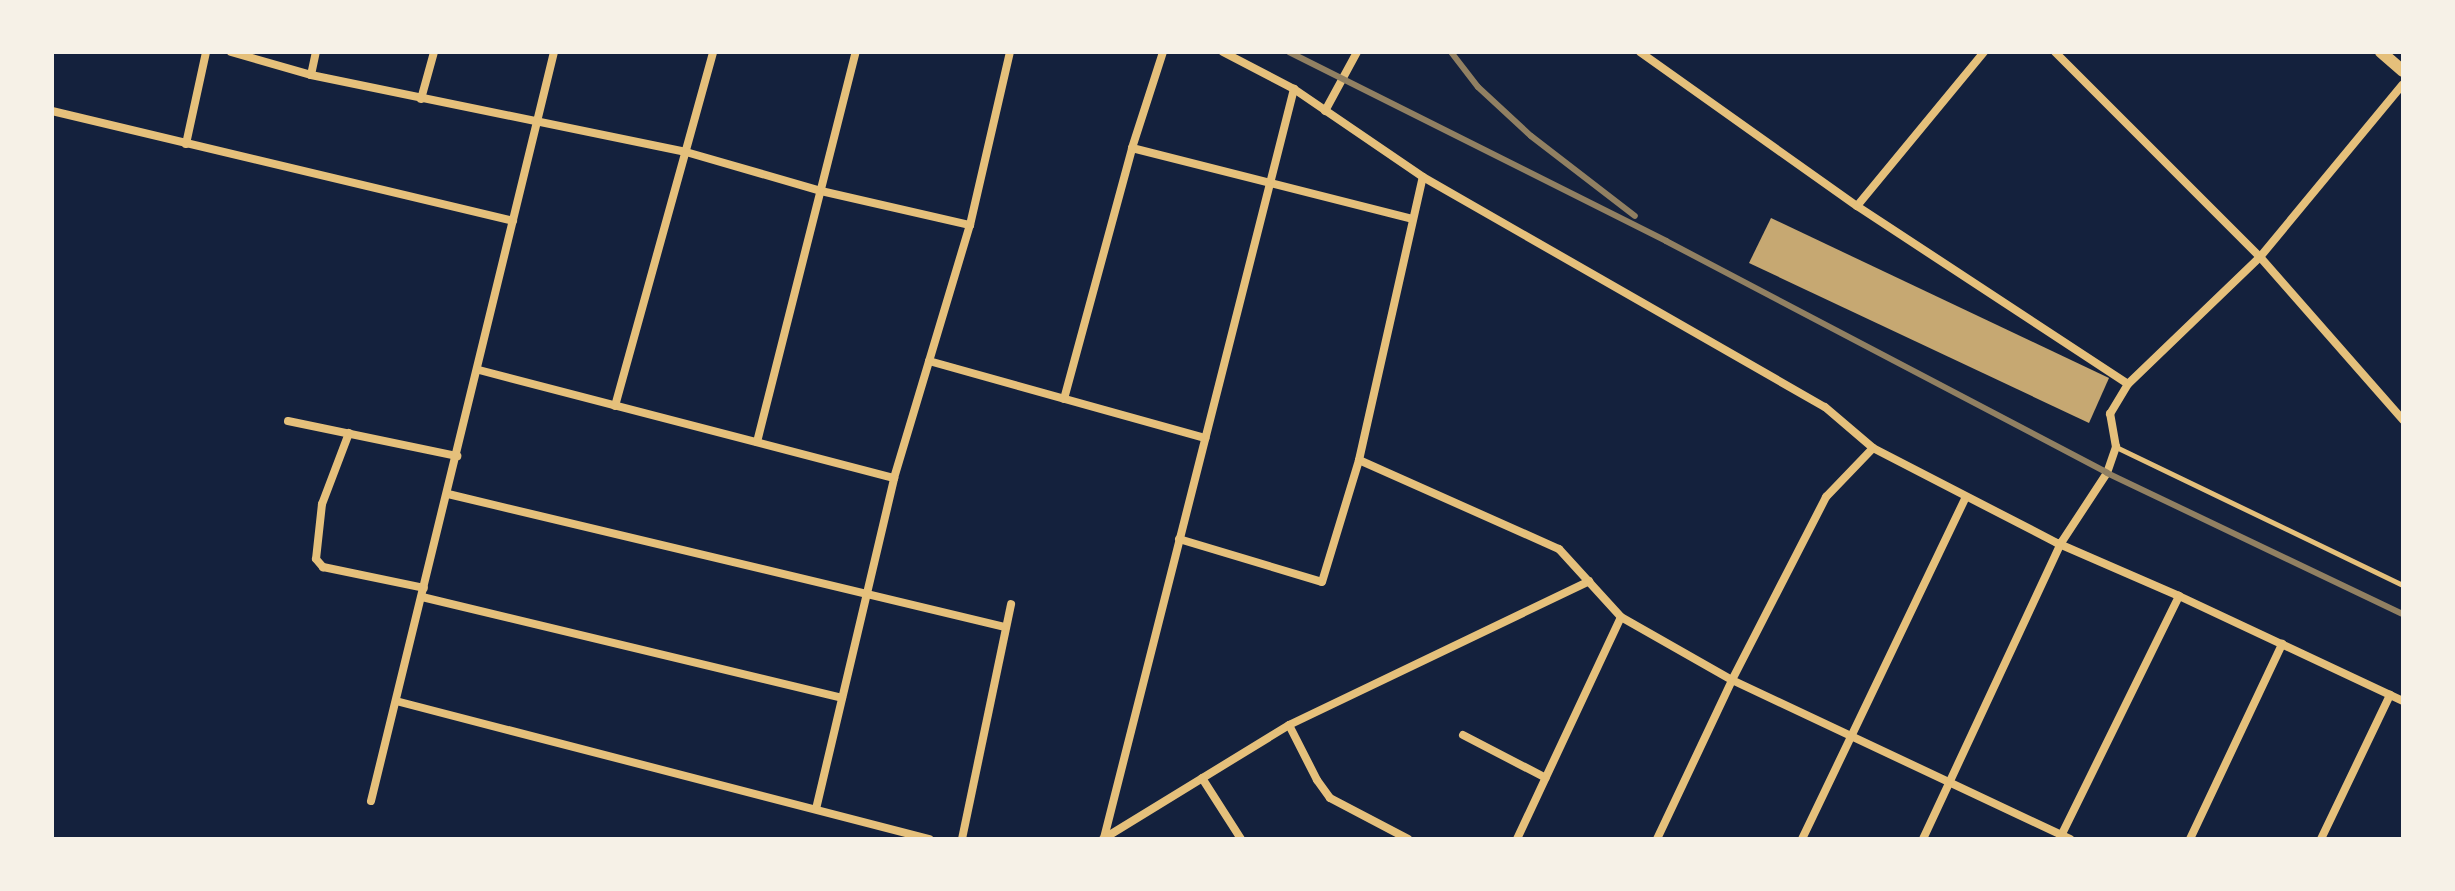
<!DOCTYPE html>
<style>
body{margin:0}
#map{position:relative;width:2455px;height:891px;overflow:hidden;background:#14213d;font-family:Helvetica,sans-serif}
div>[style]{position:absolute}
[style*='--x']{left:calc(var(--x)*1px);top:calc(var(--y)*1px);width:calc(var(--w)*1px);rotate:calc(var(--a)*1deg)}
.building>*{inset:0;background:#c6a872}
.service>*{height:5px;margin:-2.5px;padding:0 2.5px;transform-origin:2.5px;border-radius:2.5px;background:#e5c07b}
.minor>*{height:8px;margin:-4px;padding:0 4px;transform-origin:4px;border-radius:4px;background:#e5c07b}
.tertiary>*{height:12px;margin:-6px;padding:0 6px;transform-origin:6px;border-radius:6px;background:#e5c07b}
.rail>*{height:6px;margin:-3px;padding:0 3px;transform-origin:3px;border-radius:3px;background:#918062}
span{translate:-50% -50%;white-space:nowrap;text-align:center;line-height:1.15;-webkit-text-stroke:6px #f6f1e7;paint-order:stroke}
.frame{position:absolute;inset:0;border:54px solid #f6f1e7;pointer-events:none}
</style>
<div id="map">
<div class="building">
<div style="clip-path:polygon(1771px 218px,2109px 378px,2089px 423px,1749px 263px)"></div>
</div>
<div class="service">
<div style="--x:2116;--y:447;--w:318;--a:25.7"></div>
</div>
<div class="minor">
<div style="--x:231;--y:52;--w:83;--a:16"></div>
<div style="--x:311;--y:75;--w:383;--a:11.6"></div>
<div style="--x:686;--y:152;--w:141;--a:16.1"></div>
<div style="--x:821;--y:191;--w:153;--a:12.9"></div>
<div style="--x:1223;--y:52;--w:80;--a:27.5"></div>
<div style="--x:1294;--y:89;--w:156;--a:34.3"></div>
<div style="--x:1423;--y:177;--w:463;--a:29.8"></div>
<div style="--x:1825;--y:407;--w:63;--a:40.5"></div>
<div style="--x:1873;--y:448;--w:207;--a:27.3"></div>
<div style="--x:2057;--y:543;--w:133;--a:23.5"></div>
<div style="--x:2179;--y:596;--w:247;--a:25.1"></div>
<div style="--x:1640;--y:52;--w:266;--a:35.4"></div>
<div style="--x:1857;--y:206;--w:324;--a:33.3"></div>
<div style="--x:2055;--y:52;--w:290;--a:45"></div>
<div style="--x:2260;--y:257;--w:217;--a:48.7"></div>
<div style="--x:311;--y:75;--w:24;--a:-78"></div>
<div style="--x:421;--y:99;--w:49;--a:-74.5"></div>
<div style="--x:52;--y:111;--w:474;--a:13.4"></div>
<div style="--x:1325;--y:111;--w:67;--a:-61.5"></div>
<div style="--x:186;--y:144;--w:94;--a:-77.7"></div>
<div style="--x:1132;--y:148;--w:289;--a:14.2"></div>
<div style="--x:1857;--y:206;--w:200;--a:-50.5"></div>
<div style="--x:929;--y:361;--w:287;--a:15.6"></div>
<div style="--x:479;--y:370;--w:429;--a:14.6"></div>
<div style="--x:1064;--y:399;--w:260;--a:-74.8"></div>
<div style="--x:1132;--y:148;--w:101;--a:-72.1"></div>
<div style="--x:615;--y:406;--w:367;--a:-74.5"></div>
<div style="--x:288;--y:421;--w:173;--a:11.7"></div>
<div style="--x:349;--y:433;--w:76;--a:110.8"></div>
<div style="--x:322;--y:504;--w:55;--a:96.2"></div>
<div style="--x:316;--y:559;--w:11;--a:49"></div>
<div style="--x:323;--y:567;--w:103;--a:11.7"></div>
<div style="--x:757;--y:442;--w:402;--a:-75.8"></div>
<div style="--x:1359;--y:460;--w:219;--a:24"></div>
<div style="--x:1559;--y:549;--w:92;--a:47.6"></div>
<div style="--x:1621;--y:617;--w:128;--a:29.6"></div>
<div style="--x:1732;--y:680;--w:374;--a:25.2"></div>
<div style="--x:448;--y:494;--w:573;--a:13.43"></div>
<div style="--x:1179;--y:539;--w:149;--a:16.7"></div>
<div style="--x:1322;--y:582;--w:127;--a:-73.1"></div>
<div style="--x:1359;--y:460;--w:290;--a:-77.3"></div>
<div style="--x:422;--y:597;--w:432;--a:13.5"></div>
<div style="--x:396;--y:701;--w:551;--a:14.52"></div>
<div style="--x:1289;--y:725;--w:62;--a:63"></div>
<div style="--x:1317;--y:780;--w:22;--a:54"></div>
<div style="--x:1330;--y:798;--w:88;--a:27.7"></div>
<div style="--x:1463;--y:735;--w:93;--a:27.4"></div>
<div style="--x:1202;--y:778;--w:72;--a:57.4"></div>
<div style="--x:371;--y:801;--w:771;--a:-76.27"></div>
<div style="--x:816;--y:809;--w:340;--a:-76.7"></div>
<div style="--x:894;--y:478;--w:264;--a:-73.3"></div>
<div style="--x:970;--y:225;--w:178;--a:-77"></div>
<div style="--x:1104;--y:838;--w:773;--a:-75.77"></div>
<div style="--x:2060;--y:838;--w:270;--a:-63.8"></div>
<div style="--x:962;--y:839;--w:240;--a:-78.2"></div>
<div style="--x:1103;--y:839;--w:218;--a:-31.5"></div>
<div style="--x:1289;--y:725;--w:333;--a:-25.6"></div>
<div style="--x:1517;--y:839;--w:245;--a:-64.9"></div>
<div style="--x:1657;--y:839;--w:176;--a:-64.7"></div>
<div style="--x:1732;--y:680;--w:206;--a:-62.8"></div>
<div style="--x:1826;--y:497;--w:68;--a:-46.2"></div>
<div style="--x:1802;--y:839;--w:379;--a:-64.4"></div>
<div style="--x:1923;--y:839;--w:327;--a:-65"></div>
<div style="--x:2061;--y:543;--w:84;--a:-56.7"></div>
<div style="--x:2107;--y:473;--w:28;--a:-71"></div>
<div style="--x:2116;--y:447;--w:34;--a:-100"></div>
<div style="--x:2110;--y:414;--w:35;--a:-59"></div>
<div style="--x:2128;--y:384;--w:183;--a:-43.9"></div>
<div style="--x:2260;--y:257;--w:224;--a:-50.4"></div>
<div style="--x:2190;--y:839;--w:216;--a:-64.7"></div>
<div style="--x:2321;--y:839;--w:160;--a:-64.4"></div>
</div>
<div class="tertiary">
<div style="--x:2381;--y:52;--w:29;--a:41"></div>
</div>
<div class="rail">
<div style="--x:1289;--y:52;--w:422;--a:26.6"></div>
<div style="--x:1666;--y:241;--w:498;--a:27.7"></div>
<div style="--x:2107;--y:473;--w:328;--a:25.5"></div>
<div style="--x:1451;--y:52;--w:44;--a:52.4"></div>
<div style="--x:1478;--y:87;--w:72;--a:42.8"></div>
<div style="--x:1531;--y:136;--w:131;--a:37.6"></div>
</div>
<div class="frame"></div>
</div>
